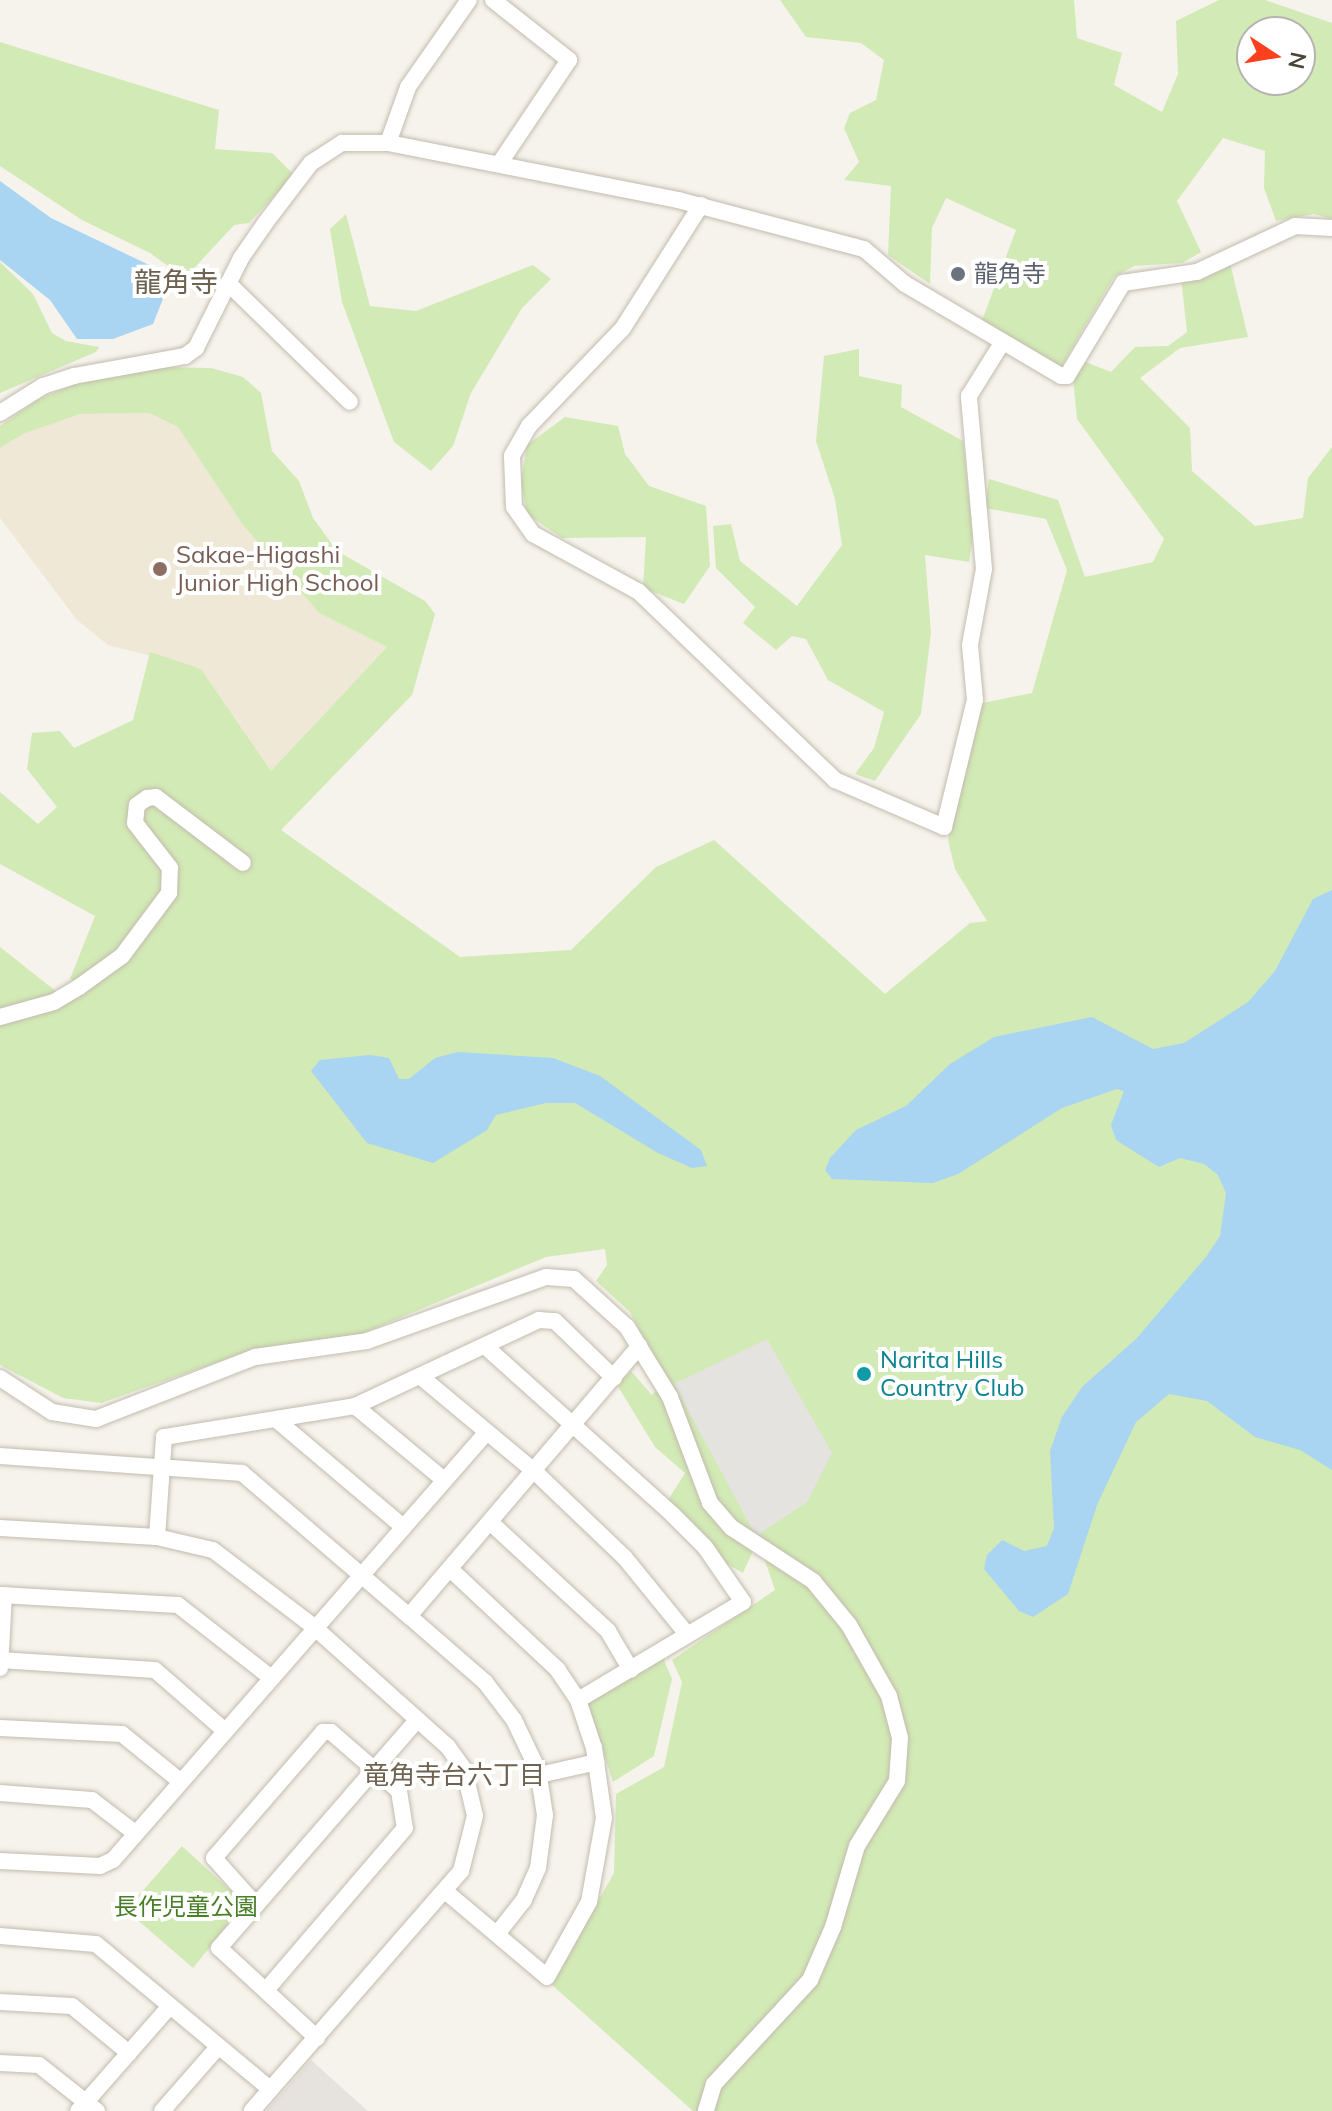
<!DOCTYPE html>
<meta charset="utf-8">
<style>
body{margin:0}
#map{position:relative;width:1332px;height:2111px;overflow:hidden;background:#f6f3ec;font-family:Mulish,"Noto Sans JP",sans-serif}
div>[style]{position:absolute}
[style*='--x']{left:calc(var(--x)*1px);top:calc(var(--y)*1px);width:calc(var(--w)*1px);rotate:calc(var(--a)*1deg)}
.industrial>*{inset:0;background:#e6e2dd}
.education>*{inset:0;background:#efe8d6}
.green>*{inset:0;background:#d2eab5}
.parking>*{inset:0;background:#e5e3e0}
.water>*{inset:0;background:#a9d4f2}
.roads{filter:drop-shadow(0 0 2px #c2bbae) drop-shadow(0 0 2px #c2bbae)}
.minor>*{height:16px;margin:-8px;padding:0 8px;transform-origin:8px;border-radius:8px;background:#fff}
.dots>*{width:22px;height:22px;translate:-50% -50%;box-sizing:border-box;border:4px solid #fff;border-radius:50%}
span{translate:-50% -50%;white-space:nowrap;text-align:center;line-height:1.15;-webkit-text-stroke:8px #fff;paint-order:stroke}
.worship-label{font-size:24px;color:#5b616d}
.left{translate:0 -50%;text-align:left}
.education-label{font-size:24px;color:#785e54}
.culture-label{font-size:24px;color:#0d838f}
.park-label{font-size:24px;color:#4a7f2a}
.neighbourhood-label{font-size:26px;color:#6e6250}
.quarter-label{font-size:28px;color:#6e6250}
.north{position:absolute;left:1236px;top:16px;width:80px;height:80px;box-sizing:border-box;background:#fff;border:2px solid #b7b4b0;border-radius:50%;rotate:102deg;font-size:22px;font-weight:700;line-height:32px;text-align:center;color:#4b4439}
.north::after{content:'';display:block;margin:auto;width:28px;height:36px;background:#fc3f1d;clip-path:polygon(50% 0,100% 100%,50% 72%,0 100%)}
</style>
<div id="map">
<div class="industrial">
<div style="clip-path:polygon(311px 2060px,368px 2111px,266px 2111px)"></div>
</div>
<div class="education">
<div style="clip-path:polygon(149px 413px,178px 427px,243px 525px,319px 613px,387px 647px,271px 771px,201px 669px,108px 645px,77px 620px,0 518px,0 448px,23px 434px,80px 414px)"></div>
</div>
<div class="green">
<div style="clip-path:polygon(evenodd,780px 0,1074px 0,1077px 38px,1122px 53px,1114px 85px,1162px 112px,1178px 74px,1176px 21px,1219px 0,1265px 0,1332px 23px,1332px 219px,1314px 214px,1276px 221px,1264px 188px,1265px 151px,1223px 138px,1177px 201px,1201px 252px,1182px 263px,1134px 266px,1114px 277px,1061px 367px,981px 323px,1016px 230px,946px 198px,932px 228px,930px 284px,888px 255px,891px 186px,844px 180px,859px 162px,844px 128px,850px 113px,876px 100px,884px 60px,861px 43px,806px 37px,780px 0,1252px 32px,1300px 32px,1300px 80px,1252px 80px,1252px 32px)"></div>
<div style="clip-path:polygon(0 42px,219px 110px,215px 149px,272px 153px,294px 175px,249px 223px,234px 225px,185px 278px,150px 253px,82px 220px,0 166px)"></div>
<div style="clip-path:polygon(346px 214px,370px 306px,416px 311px,533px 265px,551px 279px,522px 308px,471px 393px,453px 446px,431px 471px,394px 442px,342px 302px,330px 229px)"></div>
<div style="clip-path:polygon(0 262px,33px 294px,52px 333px,66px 341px,99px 347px,96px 352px,0 393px)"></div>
<div style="clip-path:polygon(1230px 263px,1248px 337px,1180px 348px,1140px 378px,1190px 428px,1192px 471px,1255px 526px,1303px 518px,1308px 478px,1332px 447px,1332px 2111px,693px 2111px,551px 1984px,614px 1873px,616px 1794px,664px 1767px,682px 1682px,672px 1660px,775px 1590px,758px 1540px,743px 1573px,720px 1560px,668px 1500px,685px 1473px,655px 1447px,617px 1385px,631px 1371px,652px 1395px,664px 1381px,630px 1312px,596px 1281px,607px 1265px,605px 1249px,546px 1257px,361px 1334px,255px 1349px,101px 1403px,63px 1398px,0 1365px,0 947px,57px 992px,75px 981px,70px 979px,95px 916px,0 864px,0 792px,38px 824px,57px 807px,27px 769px,32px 733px,60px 731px,74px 748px,133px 720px,150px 652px,201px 669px,271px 771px,387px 647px,319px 613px,243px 525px,178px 427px,149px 413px,80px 414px,23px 434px,0 448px,0 426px,39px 399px,87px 379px,160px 367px,211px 368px,243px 377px,261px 393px,272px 451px,299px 481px,313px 518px,337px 551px,425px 601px,435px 614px,412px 695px,281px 830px,460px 957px,571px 950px,656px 867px,714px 840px,885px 994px,970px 923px,987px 921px,955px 869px,948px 840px,978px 704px,1032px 693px,1067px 570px,1046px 519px,985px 508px,989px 479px,1058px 500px,1085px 577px,1153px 562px,1164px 539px,1077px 419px,1072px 368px,1083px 361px,1111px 372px,1135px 347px,1168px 346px,1187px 332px,1181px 277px)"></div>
<div style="clip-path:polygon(859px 349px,859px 376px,902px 385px,901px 407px,963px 441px,973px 537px,969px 562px,925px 555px,931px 633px,921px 714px,875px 781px,855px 774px,874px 748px,884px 712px,828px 680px,806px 639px,792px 636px,776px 650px,743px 623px,755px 607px,716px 568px,713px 526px,731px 524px,740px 561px,797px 606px,842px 545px,835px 499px,816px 441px,824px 356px)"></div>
<div style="clip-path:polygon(565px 417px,618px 426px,625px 454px,649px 486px,706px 506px,710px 566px,684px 604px,643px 588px,646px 537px,562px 538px,527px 514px,521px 482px,527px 445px)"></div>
<div style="clip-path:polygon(663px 1658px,672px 1679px,654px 1756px,613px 1782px,587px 1701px)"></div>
<div style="clip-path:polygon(182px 1846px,245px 1904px,193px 1968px,126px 1910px)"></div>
</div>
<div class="parking">
<div style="clip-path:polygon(767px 1339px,832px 1453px,807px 1502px,756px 1536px,674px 1384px)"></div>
</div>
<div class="water">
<div style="clip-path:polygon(0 181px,51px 218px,172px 276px,153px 324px,113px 339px,77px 339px,50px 300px,0 260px)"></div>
<div style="clip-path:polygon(1332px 890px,1332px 1470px,1300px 1450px,1255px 1437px,1207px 1401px,1169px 1394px,1136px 1422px,1097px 1505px,1068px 1594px,1033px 1617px,1019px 1611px,984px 1569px,987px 1555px,1002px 1540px,1024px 1551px,1047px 1546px,1054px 1528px,1050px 1451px,1062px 1417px,1082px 1387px,1136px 1339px,1206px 1257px,1220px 1236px,1226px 1193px,1218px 1175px,1204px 1164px,1180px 1158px,1159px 1167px,1116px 1140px,1111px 1125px,1124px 1091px,1117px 1089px,1062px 1108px,958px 1174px,933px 1183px,832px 1179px,825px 1170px,830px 1158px,856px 1130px,906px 1106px,950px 1064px,994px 1037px,1092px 1017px,1153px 1049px,1184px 1043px,1248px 1002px,1275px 971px,1313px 899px)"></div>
<div style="clip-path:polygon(458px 1052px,553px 1058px,600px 1076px,701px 1150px,707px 1166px,692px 1168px,658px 1153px,575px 1103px,546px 1103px,496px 1115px,487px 1130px,433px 1163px,367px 1143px,311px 1071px,320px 1060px,370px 1055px,389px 1058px,399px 1079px,409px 1079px,435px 1058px)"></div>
</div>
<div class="roads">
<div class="minor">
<div style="--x:493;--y:0;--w:97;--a:38.3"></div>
<div style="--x:569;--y:60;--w:125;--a:123.9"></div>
<div style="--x:388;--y:143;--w:59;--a:-70.3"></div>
<div style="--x:408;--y:87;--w:106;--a:-55"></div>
<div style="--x:701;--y:205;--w:146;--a:122.4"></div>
<div style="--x:623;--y:328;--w:136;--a:133.8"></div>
<div style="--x:529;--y:426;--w:34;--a:120"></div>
<div style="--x:512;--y:456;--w:51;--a:87.8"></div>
<div style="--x:514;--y:507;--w:33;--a:55"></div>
<div style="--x:533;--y:534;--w:121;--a:28.7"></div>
<div style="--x:639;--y:592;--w:272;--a:43.8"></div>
<div style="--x:835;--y:780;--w:119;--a:23.3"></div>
<div style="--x:944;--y:827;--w:131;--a:-76.3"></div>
<div style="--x:975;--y:700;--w:55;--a:-95.2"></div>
<div style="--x:970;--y:645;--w:77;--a:-79.6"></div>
<div style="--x:984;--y:569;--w:174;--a:-95"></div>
<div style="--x:969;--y:396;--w:62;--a:-58.1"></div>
<div style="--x:228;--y:283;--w:170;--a:44.3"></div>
<div style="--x:0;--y:413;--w:51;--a:-32.1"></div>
<div style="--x:43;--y:386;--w:33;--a:-18"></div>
<div style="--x:74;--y:376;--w:113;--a:-10.2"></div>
<div style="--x:185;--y:356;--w:14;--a:-36"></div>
<div style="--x:196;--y:348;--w:101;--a:-63.4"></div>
<div style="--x:241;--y:258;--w:44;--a:-55.2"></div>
<div style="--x:266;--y:222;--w:74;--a:-52.7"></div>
<div style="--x:311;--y:163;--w:37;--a:-33"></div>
<div style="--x:342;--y:143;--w:46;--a:0"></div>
<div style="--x:388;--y:143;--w:296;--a:11.1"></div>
<div style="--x:678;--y:200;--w:192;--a:14.8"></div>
<div style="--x:864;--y:249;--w:54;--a:40.5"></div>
<div style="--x:905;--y:284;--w:181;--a:30.5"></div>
<div style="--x:1061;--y:376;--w:6;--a:0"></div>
<div style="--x:1067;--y:376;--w:109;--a:-58.9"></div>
<div style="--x:1123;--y:283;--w:75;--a:-8.5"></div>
<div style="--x:1197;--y:272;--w:108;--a:-25.1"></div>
<div style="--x:1295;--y:226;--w:37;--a:3"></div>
<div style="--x:0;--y:1017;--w:56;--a:-15.5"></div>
<div style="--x:54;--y:1002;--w:29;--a:-31"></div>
<div style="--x:79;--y:987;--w:53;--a:-35.8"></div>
<div style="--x:122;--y:956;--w:79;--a:-53.3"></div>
<div style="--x:169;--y:893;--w:25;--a:-88"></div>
<div style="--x:170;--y:868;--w:57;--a:-127.9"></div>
<div style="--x:135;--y:823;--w:18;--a:-84"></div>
<div style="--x:137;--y:805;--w:12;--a:-35"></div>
<div style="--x:147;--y:798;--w:9;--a:-6"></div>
<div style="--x:156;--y:797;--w:109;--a:37.2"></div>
<div style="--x:486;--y:1347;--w:251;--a:41.9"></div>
<div style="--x:673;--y:1515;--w:45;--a:45"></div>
<div style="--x:705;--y:1547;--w:67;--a:55.4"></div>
<div style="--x:743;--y:1602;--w:192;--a:149.3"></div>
<div style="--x:420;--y:1376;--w:147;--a:39.8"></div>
<div style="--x:533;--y:1470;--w:127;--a:43.7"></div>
<div style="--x:625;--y:1558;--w:98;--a:50.8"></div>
<div style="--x:0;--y:1378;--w:62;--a:33.2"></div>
<div style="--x:52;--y:1412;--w:45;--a:9"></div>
<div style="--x:96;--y:1419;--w:171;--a:-21.3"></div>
<div style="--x:255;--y:1357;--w:113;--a:-8.1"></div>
<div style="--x:367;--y:1341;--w:190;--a:-19.7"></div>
<div style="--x:546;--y:1277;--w:28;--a:4"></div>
<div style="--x:574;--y:1279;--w:72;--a:42.2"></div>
<div style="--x:627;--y:1327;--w:82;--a:58.4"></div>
<div style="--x:670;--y:1397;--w:113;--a:69.3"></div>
<div style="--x:710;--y:1503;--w:33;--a:49"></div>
<div style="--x:732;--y:1528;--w:97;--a:33.2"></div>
<div style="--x:813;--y:1581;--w:57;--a:50.7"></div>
<div style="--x:849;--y:1625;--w:81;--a:60.6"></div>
<div style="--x:889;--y:1696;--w:43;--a:75.3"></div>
<div style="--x:900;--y:1738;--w:43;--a:94"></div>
<div style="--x:897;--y:1781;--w:76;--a:121.6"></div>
<div style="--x:857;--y:1846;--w:84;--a:106.5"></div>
<div style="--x:833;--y:1927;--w:58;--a:113.5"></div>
<div style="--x:810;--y:1980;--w:142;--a:132.7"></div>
<div style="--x:714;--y:2084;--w:28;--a:107"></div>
<div style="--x:355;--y:1406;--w:116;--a:39.7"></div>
<div style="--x:279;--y:1422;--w:161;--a:40.2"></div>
<div style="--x:0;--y:1456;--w:243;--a:4"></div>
<div style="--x:242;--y:1473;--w:220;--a:40.6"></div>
<div style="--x:409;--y:1616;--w:355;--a:-49.5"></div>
<div style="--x:490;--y:1522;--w:161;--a:42.7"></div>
<div style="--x:608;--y:1631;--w:45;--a:59.5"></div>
<div style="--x:0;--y:1528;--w:157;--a:3.3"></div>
<div style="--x:157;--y:1537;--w:57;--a:13.1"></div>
<div style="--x:213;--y:1550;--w:127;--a:37.3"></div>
<div style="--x:314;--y:1627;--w:180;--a:41.8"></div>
<div style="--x:448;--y:1747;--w:27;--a:54"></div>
<div style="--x:464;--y:1769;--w:48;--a:76.8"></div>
<div style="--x:475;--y:1816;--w:57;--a:104.3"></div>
<div style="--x:461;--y:1871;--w:318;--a:131.1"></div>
<div style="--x:157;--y:1537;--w:100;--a:-86"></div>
<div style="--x:164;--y:1437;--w:193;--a:-9.2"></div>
<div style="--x:355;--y:1406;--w:203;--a:-25.1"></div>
<div style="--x:539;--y:1320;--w:16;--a:4"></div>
<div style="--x:555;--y:1321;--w:82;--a:44"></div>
<div style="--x:0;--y:1595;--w:178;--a:3.2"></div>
<div style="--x:178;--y:1605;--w:117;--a:38"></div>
<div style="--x:409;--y:1616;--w:101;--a:41"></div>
<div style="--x:485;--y:1682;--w:48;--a:52.7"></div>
<div style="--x:514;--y:1720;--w:55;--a:64.4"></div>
<div style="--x:538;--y:1770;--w:46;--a:81.2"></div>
<div style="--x:545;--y:1815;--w:53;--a:97.5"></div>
<div style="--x:538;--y:1868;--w:36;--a:114"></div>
<div style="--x:523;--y:1901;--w:42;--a:128.2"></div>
<div style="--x:0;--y:1660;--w:155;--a:3.7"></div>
<div style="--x:155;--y:1670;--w:91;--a:41"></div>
<div style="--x:0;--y:1668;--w:73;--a:-86.9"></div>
<div style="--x:0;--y:1728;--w:122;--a:2.8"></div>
<div style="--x:122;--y:1734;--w:75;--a:39"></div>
<div style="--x:539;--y:1775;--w:59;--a:-12.6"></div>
<div style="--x:0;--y:1793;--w:92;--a:4.4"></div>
<div style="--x:92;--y:1800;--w:54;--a:37.5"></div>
<div style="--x:0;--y:1861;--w:100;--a:2.9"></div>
<div style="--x:100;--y:1866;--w:14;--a:-25"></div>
<div style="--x:113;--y:1860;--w:567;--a:-48.86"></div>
<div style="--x:445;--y:1891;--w:133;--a:40.1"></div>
<div style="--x:547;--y:1977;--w:86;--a:-60.8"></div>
<div style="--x:589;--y:1902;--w:85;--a:-79.9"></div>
<div style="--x:604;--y:1818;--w:71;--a:-98.1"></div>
<div style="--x:594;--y:1748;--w:51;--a:-108.4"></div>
<div style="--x:578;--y:1700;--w:36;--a:-124"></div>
<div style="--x:558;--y:1670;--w:148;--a:-136.9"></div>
<div style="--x:256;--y:1905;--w:63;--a:-131.8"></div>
<div style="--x:214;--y:1858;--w:167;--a:-49.1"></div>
<div style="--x:323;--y:1732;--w:8;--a:0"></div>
<div style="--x:331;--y:1732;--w:90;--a:40.9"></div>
<div style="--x:399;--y:1791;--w:37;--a:81"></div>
<div style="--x:405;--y:1828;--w:213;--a:130.6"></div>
<div style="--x:0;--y:1936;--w:96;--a:4.8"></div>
<div style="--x:96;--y:1944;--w:226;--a:39.8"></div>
<div style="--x:0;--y:2002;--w:72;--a:3.2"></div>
<div style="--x:72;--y:2006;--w:74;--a:39.5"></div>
<div style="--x:317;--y:2038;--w:133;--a:-137.4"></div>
<div style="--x:219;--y:1948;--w:302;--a:-49"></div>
<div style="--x:0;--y:2063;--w:39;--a:3"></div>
<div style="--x:39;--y:2065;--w:74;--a:38.4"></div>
<div style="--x:78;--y:2111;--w:138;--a:-48.8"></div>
<div style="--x:162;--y:2111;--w:85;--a:-48.8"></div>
</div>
</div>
<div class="dots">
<div style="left:958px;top:274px;background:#6b7280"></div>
<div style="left:160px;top:569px;background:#8d6e63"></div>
<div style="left:864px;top:1374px;background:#0f9aa8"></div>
</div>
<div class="worship-label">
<span class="left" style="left:974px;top:274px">龍角寺</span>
</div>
<div class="education-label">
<span class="left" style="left:176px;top:569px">Sakae-Higashi<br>Junior High School</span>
</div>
<div class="culture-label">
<span class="left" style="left:880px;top:1374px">Narita Hills<br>Country Club</span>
</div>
<div class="park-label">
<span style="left:186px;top:1907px">長作児童公園</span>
</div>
<div class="neighbourhood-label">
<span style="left:454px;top:1775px">竜角寺台六丁目</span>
</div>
<div class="quarter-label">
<span style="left:176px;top:282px">龍角寺</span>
</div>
<div class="north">N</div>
</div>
